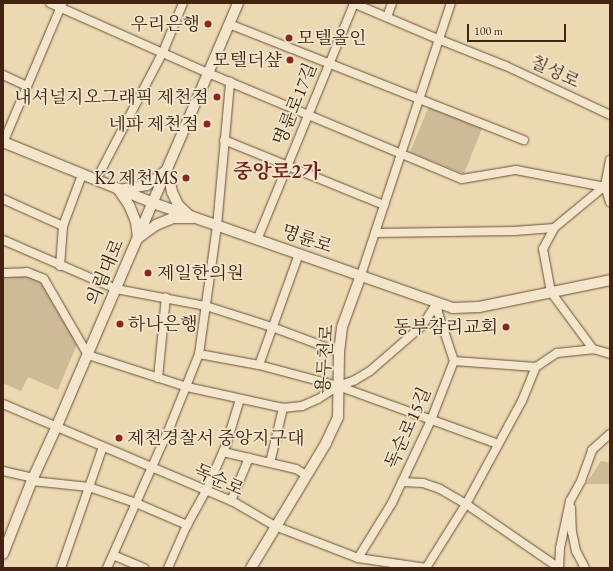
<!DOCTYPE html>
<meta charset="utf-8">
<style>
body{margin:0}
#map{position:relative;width:613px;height:571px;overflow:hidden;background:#ecd9b2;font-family:"EB Garamond","Noto Serif KR",serif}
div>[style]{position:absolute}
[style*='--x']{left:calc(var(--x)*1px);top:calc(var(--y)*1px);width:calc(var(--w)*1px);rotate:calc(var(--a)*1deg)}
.green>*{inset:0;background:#cfba97}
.roads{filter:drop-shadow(0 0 1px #6c5039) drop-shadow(0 0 1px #6c5039)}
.minor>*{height:8px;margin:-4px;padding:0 4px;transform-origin:4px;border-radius:4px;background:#f3e6cd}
.tertiary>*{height:10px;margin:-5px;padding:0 5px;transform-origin:5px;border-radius:5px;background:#f3e6cd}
.dots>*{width:11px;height:11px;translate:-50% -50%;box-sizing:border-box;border:2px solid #f3e6cd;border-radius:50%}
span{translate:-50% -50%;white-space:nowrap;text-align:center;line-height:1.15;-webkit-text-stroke:3.5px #f3e6cd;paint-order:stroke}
.poi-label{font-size:18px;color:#422311}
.right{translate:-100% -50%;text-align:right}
.left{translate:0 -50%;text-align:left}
.street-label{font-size:18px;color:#422311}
.quarter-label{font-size:20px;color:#7a1f14;font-weight:700}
.frame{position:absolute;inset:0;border:4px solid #422311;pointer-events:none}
.scale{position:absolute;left:467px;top:24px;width:99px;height:18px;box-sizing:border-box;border:2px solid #422311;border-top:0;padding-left:5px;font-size:12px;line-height:14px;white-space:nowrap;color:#422311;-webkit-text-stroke:3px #f3e6cd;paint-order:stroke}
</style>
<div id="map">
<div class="green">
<div style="clip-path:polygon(429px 106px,482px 128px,464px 174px,410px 152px)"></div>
<div style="clip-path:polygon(26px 275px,39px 281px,52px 296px,77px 344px,58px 390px,28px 377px,21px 391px,3px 383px,3px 276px)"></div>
<div style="clip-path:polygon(601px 461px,610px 463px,610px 484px,586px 484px)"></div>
</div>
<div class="roads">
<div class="minor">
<div style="--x:50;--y:3;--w:173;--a:23.9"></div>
<div style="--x:208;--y:73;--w:275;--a:22.7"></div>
<div style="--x:462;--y:179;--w:55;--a:-9.5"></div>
<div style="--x:516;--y:170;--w:96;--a:10.8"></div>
<div style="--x:353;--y:3;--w:92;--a:23"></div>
<div style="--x:438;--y:39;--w:73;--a:21.7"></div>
<div style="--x:506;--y:66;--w:115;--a:25.2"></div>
<div style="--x:387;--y:17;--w:15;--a:-70"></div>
<div style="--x:229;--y:24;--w:317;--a:21.5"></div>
<div style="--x:3;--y:75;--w:26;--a:25"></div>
<div style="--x:224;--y:140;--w:173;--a:22.1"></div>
<div style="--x:3;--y:143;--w:151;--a:-67"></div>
<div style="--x:610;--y:160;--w:26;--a:101"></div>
<div style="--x:605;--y:186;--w:17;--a:73"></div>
<div style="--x:96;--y:180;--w:144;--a:-62.4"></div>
<div style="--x:163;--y:52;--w:53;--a:-67.8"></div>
<div style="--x:3;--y:199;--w:66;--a:24.2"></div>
<div style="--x:375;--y:233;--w:139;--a:-0.8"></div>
<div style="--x:514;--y:231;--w:40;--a:-4.3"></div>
<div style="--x:3;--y:240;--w:123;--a:23.4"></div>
<div style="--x:116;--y:289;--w:92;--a:10.7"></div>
<div style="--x:206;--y:306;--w:69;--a:17.7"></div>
<div style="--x:272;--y:327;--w:72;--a:20.5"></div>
<div style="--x:257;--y:240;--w:256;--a:-67.7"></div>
<div style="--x:60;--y:266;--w:40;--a:-85.7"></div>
<div style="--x:63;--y:226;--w:54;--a:-69.6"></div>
<div style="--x:3;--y:273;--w:24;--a:-2"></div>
<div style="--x:27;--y:272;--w:18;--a:22"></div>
<div style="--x:44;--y:279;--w:88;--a:59.9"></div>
<div style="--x:88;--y:355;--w:104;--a:17.9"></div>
<div style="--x:187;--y:387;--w:98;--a:12.3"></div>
<div style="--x:283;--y:408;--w:19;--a:-6"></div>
<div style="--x:302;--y:406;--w:17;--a:-24"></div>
<div style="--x:318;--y:399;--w:24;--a:-33"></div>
<div style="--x:338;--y:386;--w:18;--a:-19"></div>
<div style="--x:355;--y:380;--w:17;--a:-31"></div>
<div style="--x:370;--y:371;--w:69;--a:-40.9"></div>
<div style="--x:422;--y:326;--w:27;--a:-57"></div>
<div style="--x:361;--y:275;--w:287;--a:-71.7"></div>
<div style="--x:593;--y:349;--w:71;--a:-126.4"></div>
<div style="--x:551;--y:292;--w:44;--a:-100.5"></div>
<div style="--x:543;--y:249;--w:24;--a:-62"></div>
<div style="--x:554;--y:228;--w:67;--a:-39.6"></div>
<div style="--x:199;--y:354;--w:61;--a:10.4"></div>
<div style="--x:259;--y:365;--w:82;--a:14.9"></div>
<div style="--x:338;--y:386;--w:170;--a:19.9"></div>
<div style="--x:454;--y:361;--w:82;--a:4.2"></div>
<div style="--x:536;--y:367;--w:25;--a:-34"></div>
<div style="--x:557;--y:353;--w:36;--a:-6"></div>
<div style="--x:593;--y:349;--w:18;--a:16"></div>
<div style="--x:259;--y:365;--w:118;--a:-70.2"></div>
<div style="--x:158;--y:378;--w:81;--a:-84.4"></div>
<div style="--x:3;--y:404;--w:249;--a:23"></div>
<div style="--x:232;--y:501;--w:50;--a:30.2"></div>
<div style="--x:275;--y:526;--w:89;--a:21.1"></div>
<div style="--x:358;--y:558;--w:69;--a:8.4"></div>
<div style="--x:426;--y:568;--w:75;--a:-58"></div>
<div style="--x:466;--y:504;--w:117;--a:-61.5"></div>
<div style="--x:522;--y:401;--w:37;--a:-68"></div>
<div style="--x:223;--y:452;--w:75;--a:13.1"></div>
<div style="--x:296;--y:469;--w:12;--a:31"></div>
<div style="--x:270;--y:463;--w:57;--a:-76.7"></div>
<div style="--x:3;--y:471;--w:31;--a:13"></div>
<div style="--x:32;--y:481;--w:57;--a:6"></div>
<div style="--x:89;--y:487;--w:50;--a:18.8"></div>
<div style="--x:136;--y:503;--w:56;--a:23.3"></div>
<div style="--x:402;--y:482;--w:21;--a:3"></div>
<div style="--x:423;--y:483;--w:18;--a:19"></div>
<div style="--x:440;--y:489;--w:30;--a:30"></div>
<div style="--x:466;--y:504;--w:113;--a:34.5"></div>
<div style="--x:231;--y:501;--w:47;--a:-67.3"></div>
<div style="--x:571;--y:508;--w:24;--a:88"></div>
<div style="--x:572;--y:532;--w:19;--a:78"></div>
<div style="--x:576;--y:551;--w:19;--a:62"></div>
<div style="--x:113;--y:555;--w:34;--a:23"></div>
<div style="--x:358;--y:558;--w:65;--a:-58.3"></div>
<div style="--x:392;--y:503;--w:92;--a:-64.8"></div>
<div style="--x:431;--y:420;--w:63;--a:-68.7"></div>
<div style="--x:454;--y:361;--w:51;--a:-108.4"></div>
<div style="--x:438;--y:313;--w:10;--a:-96"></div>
<div style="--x:61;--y:568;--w:128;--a:-70.9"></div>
<div style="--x:107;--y:568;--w:158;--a:-66"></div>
<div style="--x:171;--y:424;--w:75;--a:-68.2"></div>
<div style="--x:199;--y:354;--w:129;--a:-82"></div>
<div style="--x:217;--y:226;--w:145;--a:-84.8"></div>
<div style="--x:168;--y:568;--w:47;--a:-66.2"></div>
<div style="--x:187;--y:525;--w:39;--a:-61"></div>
<div style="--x:206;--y:491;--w:50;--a:-66.5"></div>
<div style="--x:226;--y:445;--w:48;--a:-73.1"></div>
<div style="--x:559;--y:568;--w:20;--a:-87"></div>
<div style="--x:560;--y:548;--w:48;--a:-78"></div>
<div style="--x:570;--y:501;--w:23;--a:-61"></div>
<div style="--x:581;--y:481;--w:33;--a:-70"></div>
<div style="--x:592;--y:450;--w:24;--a:-42"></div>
</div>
<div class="tertiary">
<div style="--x:3;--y:142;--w:162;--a:22.1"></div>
<div style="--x:153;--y:203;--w:318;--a:19.3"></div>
<div style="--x:453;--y:308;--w:26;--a:-2"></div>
<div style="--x:479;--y:307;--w:134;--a:-11.6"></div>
<div style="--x:167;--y:170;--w:23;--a:77"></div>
<div style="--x:172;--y:192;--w:14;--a:65"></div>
<div style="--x:178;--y:205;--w:19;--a:43"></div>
<div style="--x:192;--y:218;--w:19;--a:180"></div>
<div style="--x:173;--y:218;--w:18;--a:158"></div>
<div style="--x:156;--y:225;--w:22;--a:144"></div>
<div style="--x:138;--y:238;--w:16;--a:-97"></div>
<div style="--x:136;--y:222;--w:18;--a:-112"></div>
<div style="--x:129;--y:205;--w:18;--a:-124"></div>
<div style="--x:119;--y:190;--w:28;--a:-10"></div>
<div style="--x:147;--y:185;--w:25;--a:-37"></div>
<div style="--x:3;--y:554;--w:82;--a:-68.5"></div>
<div style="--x:33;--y:478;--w:55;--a:-65.3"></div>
<div style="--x:56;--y:428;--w:462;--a:-66.8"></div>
<div style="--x:251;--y:568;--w:146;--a:-59"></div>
<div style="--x:326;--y:443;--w:29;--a:-65"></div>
<div style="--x:338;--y:417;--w:65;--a:-89.1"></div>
<div style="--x:339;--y:352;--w:25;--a:-83"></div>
<div style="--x:342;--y:327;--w:55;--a:-69.9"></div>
</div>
</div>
<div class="dots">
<div style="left:208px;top:24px;background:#8f2418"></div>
<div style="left:289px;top:38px;background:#8f2418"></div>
<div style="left:290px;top:60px;background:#8f2418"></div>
<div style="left:217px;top:97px;background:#8f2418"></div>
<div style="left:207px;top:124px;background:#8f2418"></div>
<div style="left:186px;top:178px;background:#8f2418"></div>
<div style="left:148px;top:273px;background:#8f2418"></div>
<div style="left:120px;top:324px;background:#8f2418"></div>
<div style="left:506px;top:327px;background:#8f2418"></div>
<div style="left:119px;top:438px;background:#8f2418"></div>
</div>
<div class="poi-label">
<span class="right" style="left:200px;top:24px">우리은행</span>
<span class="left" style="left:297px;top:38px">모텔올인</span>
<span class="right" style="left:282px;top:60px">모텔더샾</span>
<span class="right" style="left:209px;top:97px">내셔널지오그래픽 제천점</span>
<span class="right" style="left:199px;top:124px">네파 제천점</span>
<span class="right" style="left:178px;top:178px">K2 제천MS</span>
<span class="left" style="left:157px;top:273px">제일한의원</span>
<span class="left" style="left:128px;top:324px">하나은행</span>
<span class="right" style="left:498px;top:327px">동부감리교회</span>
<span class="left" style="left:127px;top:438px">제천경찰서 중앙지구대</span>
</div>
<div class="street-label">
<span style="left:555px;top:72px;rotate:25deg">칠성로</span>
<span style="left:295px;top:104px;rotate:-68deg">명륜로17길</span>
<span style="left:307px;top:239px;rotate:19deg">명륜로</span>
<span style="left:105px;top:272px;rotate:-67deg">의림대로</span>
<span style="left:325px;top:359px;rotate:-86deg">용두천로</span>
<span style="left:408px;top:428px;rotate:-66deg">독순로15길</span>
<span style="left:219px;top:480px;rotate:24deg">독순로</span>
</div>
<div class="quarter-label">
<span style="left:277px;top:171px">중앙로2가</span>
</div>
<div class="frame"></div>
<div class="scale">100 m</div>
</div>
